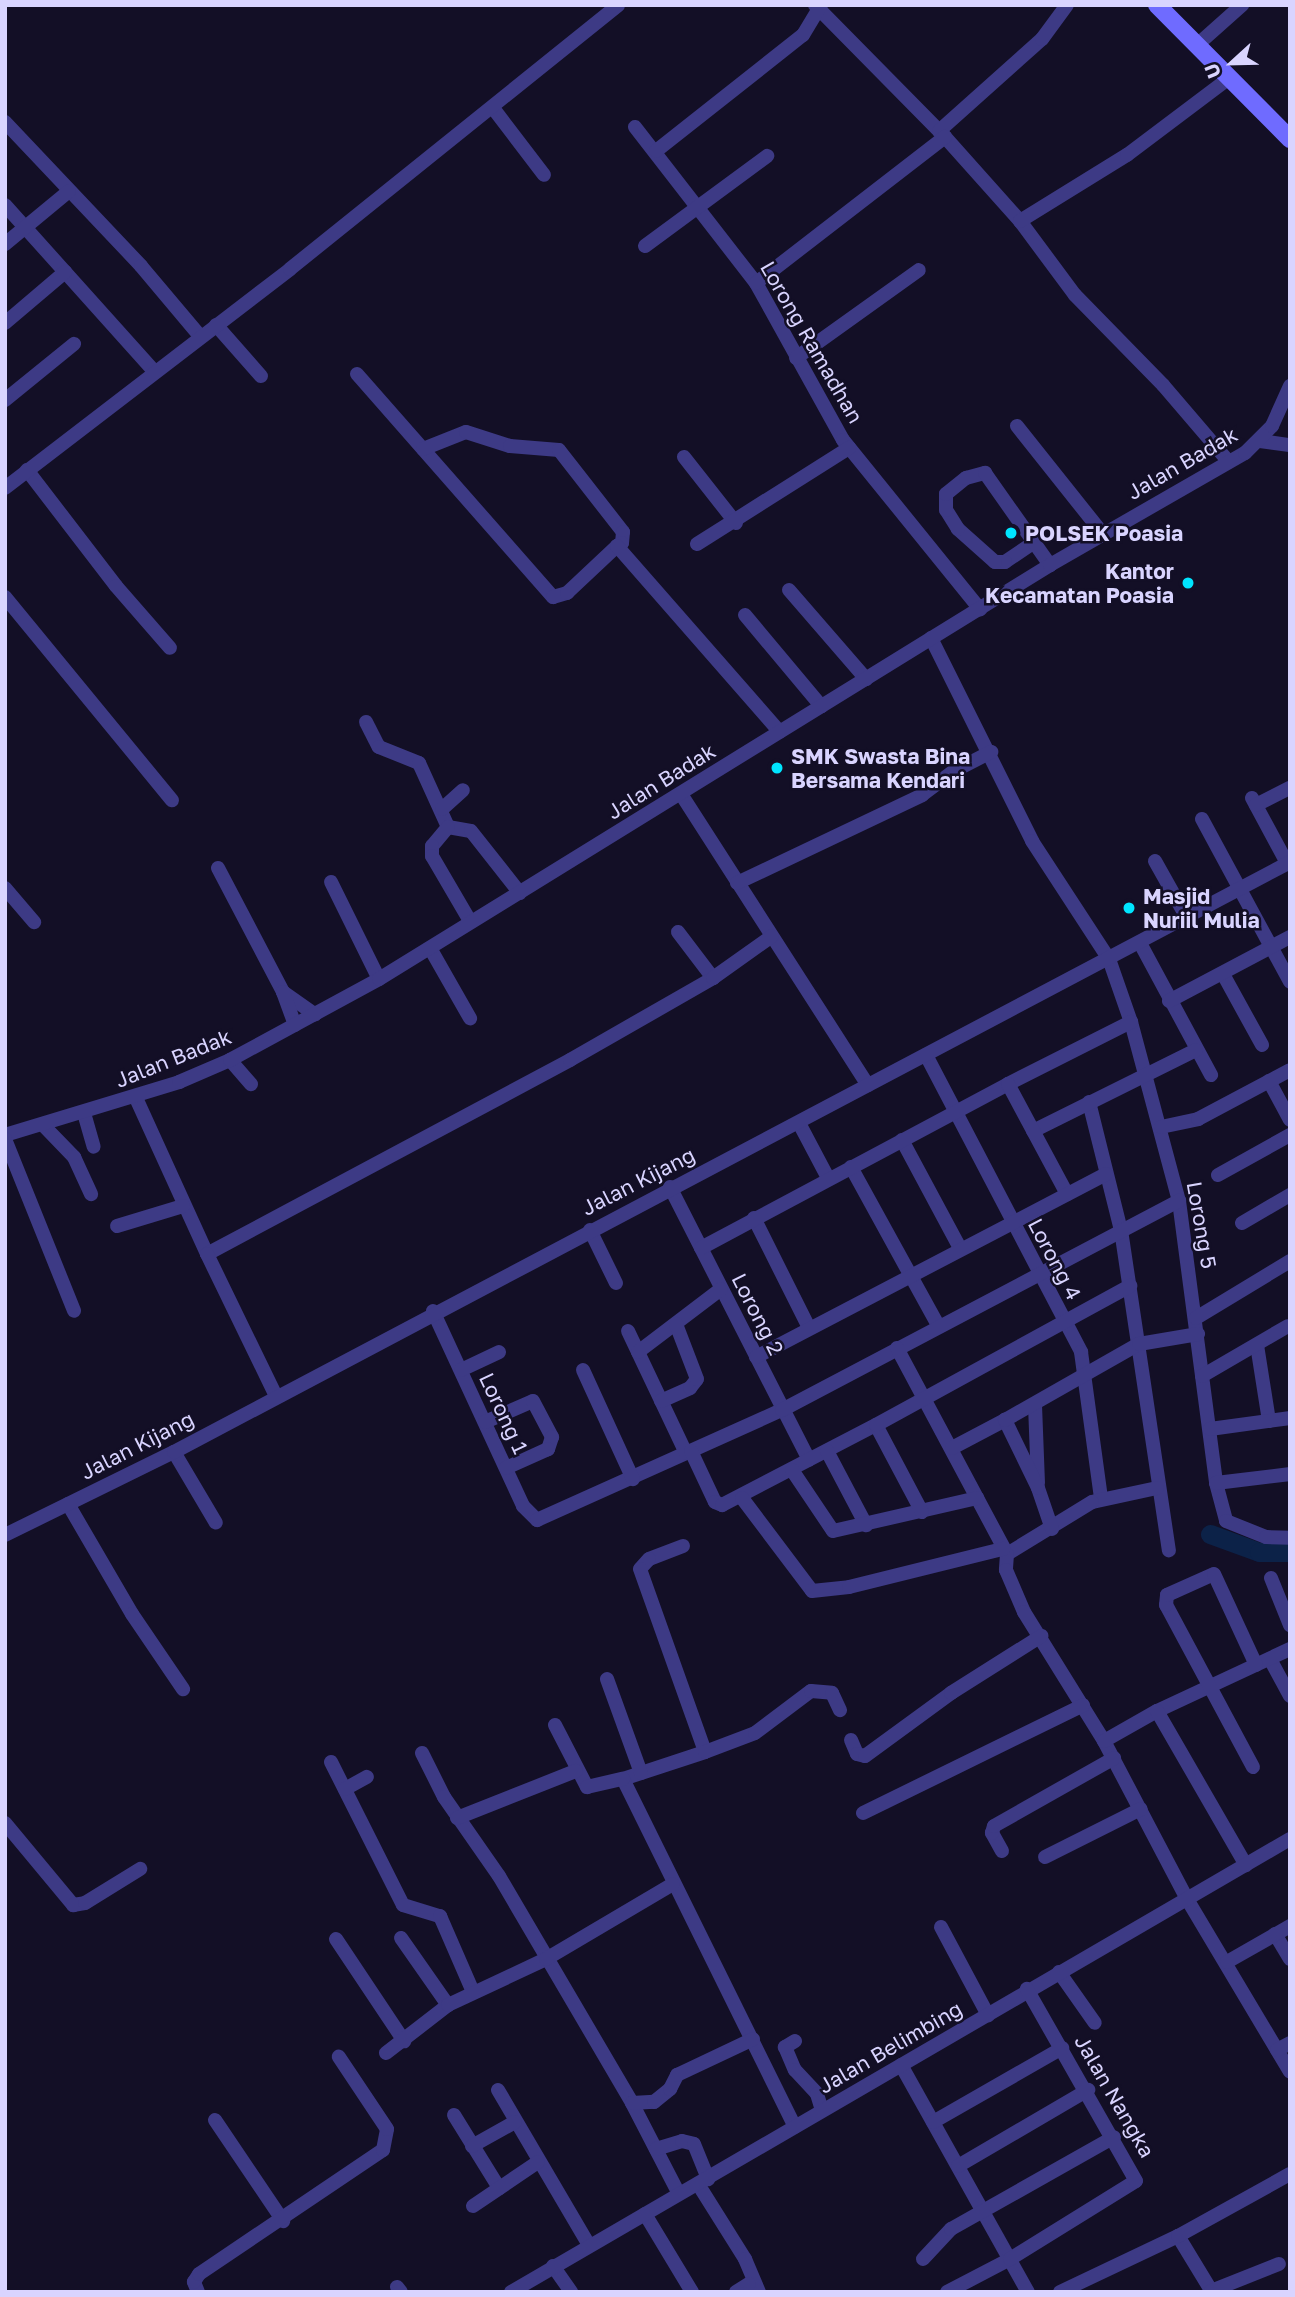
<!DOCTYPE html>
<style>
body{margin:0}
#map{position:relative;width:1295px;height:2297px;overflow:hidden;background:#130f26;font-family:"Golos Text",sans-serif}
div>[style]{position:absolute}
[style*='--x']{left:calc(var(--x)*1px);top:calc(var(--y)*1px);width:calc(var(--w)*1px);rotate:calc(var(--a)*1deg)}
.river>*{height:19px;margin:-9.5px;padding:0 9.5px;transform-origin:9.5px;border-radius:9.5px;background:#0c2248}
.street>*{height:14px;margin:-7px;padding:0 7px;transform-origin:7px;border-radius:7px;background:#3d3a85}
.secondary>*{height:18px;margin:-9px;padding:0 9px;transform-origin:9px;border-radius:9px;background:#6f6bff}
.dots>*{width:19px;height:19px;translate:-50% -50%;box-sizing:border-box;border:4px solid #130f26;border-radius:50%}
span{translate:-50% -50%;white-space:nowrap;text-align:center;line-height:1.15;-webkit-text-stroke:5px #130f26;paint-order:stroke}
.street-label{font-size:21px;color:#d9d4ff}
.poi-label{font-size:21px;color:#d9d4ff;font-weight:700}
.left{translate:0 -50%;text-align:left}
.right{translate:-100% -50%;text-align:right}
.frame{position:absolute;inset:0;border:7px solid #d9d4ff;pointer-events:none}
.north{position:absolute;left:1197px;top:28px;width:70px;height:70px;-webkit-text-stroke:5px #130f26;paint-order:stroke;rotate:248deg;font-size:19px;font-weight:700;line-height:28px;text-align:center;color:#d9d4ff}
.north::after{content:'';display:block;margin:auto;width:24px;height:32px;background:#d9d4ff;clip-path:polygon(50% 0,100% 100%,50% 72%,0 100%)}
</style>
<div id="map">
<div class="river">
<div style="--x:1210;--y:1534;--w:52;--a:20.2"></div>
<div style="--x:1259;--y:1552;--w:31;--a:0"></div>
</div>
<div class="street">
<div style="--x:815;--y:5;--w:185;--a:45.4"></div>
<div style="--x:945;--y:137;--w:113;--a:48.2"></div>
<div style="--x:1020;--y:221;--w:92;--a:53.4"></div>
<div style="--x:1075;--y:295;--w:126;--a:45.6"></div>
<div style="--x:1163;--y:385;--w:101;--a:49.4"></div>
<div style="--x:1196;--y:46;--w:62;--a:-41.7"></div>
<div style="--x:493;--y:108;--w:84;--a:52.7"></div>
<div style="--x:5;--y:122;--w:198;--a:46.6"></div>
<div style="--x:141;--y:266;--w:92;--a:49.9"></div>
<div style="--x:635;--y:127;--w:197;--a:52.2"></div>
<div style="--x:756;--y:283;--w:179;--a:61"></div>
<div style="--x:843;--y:440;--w:218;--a:51"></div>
<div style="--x:939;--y:131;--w:138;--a:-41.8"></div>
<div style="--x:1042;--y:39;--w:42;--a:-53.7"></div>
<div style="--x:656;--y:151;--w:187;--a:-38.3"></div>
<div style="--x:803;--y:35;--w:35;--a:-59"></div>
<div style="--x:5;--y:205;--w:222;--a:48.1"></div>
<div style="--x:1020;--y:221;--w:126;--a:-31.7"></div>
<div style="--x:1127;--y:155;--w:128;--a:-37"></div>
<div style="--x:5;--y:244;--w:83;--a:-39.6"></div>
<div style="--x:645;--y:246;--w:152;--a:-36.4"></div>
<div style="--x:756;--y:283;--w:239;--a:-37.7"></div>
<div style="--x:5;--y:323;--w:79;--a:-40.4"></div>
<div style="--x:216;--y:325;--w:68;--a:48.6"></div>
<div style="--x:796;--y:358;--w:151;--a:-35.6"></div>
<div style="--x:357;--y:374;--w:297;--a:48.7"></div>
<div style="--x:553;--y:597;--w:15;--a:-16"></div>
<div style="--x:567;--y:593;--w:69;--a:-43.2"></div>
<div style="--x:5;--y:400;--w:89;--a:-39.1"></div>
<div style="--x:1017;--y:426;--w:137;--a:51.5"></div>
<div style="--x:1260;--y:441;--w:30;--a:8"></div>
<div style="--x:423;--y:449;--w:46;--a:-21.6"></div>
<div style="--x:466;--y:432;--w:46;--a:17.7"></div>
<div style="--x:510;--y:446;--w:49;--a:4.7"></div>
<div style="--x:559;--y:450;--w:104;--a:52"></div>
<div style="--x:623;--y:532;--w:11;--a:95"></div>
<div style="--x:622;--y:543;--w:6;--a:149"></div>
<div style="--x:617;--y:546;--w:247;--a:48.8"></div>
<div style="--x:684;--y:457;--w:84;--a:51.8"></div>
<div style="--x:27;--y:470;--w:146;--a:52.5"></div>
<div style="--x:116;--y:586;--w:82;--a:48.9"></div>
<div style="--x:5;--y:488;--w:359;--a:-37.5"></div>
<div style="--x:290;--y:269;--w:421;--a:-38.8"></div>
<div style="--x:1033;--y:543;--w:34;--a:146"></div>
<div style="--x:1005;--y:562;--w:10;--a:180"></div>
<div style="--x:995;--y:562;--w:50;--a:-138.3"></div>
<div style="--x:958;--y:529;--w:22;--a:-122"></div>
<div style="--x:946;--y:510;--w:16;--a:-90"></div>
<div style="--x:946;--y:494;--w:26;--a:-39"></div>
<div style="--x:966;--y:478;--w:20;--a:-15"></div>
<div style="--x:985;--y:473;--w:113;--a:54.8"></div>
<div style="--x:697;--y:544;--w:180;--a:-32.3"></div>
<div style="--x:789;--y:590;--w:118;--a:49.1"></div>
<div style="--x:5;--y:597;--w:263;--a:50.6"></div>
<div style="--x:745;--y:615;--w:119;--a:50.1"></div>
<div style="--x:931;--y:638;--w:227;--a:63.5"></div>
<div style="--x:1032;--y:841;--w:141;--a:56.9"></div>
<div style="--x:1109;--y:959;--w:67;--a:70.8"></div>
<div style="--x:1131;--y:1022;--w:185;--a:75"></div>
<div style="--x:1179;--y:1201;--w:284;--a:82.5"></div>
<div style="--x:1216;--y:1483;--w:39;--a:75"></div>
<div style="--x:1226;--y:1521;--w:43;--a:21.8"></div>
<div style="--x:1266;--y:1537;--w:24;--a:2"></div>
<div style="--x:366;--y:722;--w:28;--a:63"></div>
<div style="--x:379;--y:747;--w:43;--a:21.8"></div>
<div style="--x:419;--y:763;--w:70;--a:65.6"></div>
<div style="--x:448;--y:827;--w:23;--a:10"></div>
<div style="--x:471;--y:831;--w:79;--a:51.7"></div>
<div style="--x:681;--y:794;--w:346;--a:57.3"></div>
<div style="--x:1252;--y:798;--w:74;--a:61.7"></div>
<div style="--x:1256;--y:805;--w:38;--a:-27"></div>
<div style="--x:442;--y:809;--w:28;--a:-42"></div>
<div style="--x:1202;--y:819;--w:185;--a:61.6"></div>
<div style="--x:448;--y:827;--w:25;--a:130"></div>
<div style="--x:432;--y:846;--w:10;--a:90"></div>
<div style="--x:432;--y:856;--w:75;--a:59.7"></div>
<div style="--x:1155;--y:861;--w:65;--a:60.7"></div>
<div style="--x:218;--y:868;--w:140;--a:62.3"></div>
<div style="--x:283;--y:992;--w:39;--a:35"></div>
<div style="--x:331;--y:882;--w:108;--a:63.7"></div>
<div style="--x:737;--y:883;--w:205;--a:-25.4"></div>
<div style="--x:922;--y:795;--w:40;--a:-37"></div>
<div style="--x:954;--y:771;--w:42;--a:-27.2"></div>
<div style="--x:5;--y:888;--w:45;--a:49.5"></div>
<div style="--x:678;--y:932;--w:58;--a:52.7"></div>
<div style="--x:1140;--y:943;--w:150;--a:61.7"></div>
<div style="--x:430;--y:948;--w:81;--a:60.3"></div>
<div style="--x:1223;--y:974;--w:81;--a:61.2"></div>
<div style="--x:283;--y:992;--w:35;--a:70"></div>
<div style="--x:1169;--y:1001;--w:137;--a:-27.9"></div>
<div style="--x:926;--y:1055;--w:335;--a:62.4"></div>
<div style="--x:1081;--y:1352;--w:147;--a:82.2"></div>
<div style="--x:230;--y:1060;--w:32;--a:49"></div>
<div style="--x:1269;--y:1081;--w:44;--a:61.7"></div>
<div style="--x:1008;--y:1084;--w:138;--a:-26.8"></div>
<div style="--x:136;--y:1098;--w:171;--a:65.5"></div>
<div style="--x:207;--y:1254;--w:412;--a:-28.1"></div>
<div style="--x:570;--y:1060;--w:165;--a:-29.8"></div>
<div style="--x:713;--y:978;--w:72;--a:-35.4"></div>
<div style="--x:1089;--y:1102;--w:132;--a:76"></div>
<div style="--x:1121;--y:1230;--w:324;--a:81.5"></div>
<div style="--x:84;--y:1113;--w:35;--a:74"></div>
<div style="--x:799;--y:1123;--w:62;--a:62.2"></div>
<div style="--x:43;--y:1125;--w:45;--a:45.9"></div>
<div style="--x:74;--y:1157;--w:41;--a:65.3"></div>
<div style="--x:1161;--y:1127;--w:38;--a:-12"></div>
<div style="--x:1198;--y:1119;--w:104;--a:-28"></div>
<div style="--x:1033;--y:1131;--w:182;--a:-26.4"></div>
<div style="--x:5;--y:1135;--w:182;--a:-16.9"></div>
<div style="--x:179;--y:1082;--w:56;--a:-23.3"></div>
<div style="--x:230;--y:1060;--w:170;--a:-28.5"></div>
<div style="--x:379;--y:979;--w:788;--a:-31.67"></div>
<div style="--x:1050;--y:565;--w:225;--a:-29.9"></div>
<div style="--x:1245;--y:453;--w:38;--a:-45"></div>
<div style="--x:1272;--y:426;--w:44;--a:-65.8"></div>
<div style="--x:5;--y:1139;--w:185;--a:68.1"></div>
<div style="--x:902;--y:1140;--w:123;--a:61.8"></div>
<div style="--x:851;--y:1167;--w:180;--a:61.2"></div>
<div style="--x:1218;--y:1175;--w:82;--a:-29.1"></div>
<div style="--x:670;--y:1187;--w:306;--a:63"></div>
<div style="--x:754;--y:1218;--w:123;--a:63.4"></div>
<div style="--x:1242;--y:1223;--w:56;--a:-30.3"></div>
<div style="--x:117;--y:1226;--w:69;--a:-16.9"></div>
<div style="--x:590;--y:1230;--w:59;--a:63.9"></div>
<div style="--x:701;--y:1248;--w:348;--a:-28.1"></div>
<div style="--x:1008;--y:1084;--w:125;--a:61.8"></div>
<div style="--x:207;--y:1254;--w:158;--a:64.1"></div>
<div style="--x:433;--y:1311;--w:215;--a:65.2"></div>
<div style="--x:523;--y:1506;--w:20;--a:45"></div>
<div style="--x:537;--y:1520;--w:269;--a:-24.2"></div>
<div style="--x:782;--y:1410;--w:449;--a:-27.8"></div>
<div style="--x:1196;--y:1318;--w:110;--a:-31.2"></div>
<div style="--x:628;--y:1331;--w:135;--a:64.6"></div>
<div style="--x:1257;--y:1345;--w:77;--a:81"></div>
<div style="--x:897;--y:1348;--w:234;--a:61.9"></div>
<div style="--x:638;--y:1352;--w:104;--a:-37.2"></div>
<div style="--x:756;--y:1357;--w:395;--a:-27.6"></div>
<div style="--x:461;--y:1370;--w:42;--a:-25.3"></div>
<div style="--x:583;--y:1370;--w:120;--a:65.4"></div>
<div style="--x:1202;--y:1376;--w:99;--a:-30.2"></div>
<div style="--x:661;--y:1401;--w:32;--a:-24"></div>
<div style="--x:690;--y:1388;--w:11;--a:-52"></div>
<div style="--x:697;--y:1379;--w:59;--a:-110.9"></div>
<div style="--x:1035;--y:1405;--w:78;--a:87.8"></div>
<div style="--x:485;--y:1422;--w:52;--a:-23.6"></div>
<div style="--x:533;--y:1401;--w:41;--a:62.2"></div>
<div style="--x:552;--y:1437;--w:13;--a:108"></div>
<div style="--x:548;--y:1449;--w:46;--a:155.7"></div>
<div style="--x:1210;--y:1429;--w:81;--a:-7.8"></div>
<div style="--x:952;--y:1448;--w:60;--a:-27.8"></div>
<div style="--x:691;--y:1451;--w:56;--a:64.8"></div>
<div style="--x:715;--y:1502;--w:8;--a:23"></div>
<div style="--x:722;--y:1505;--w:174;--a:-27.5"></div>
<div style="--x:827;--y:1451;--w:84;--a:62.2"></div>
<div style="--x:174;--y:1452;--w:82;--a:59.4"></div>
<div style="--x:792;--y:1470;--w:73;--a:56.1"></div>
<div style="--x:833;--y:1531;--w:148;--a:-12.9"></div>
<div style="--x:1216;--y:1483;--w:75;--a:-6.9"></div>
<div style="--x:1157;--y:1488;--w:66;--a:167.8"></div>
<div style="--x:1092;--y:1502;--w:100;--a:148.5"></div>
<div style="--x:1007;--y:1554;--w:16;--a:94"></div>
<div style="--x:1006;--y:1570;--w:46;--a:66.8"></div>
<div style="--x:1024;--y:1612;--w:152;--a:58.2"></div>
<div style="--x:1104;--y:1741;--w:178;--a:62.3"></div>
<div style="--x:1187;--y:1899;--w:201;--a:59.2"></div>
<div style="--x:742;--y:1498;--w:116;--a:53"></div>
<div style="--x:812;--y:1591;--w:37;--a:-6"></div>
<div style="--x:849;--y:1587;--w:159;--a:-13.9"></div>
<div style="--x:68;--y:1504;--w:127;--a:59.8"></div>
<div style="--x:132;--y:1614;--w:91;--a:55.8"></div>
<div style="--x:922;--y:1512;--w:98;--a:-117.9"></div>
<div style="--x:876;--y:1425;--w:290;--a:-28.7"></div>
<div style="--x:1052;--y:1529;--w:43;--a:-108.9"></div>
<div style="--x:1038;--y:1488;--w:76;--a:-115.9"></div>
<div style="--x:1005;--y:1420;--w:154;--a:-29.6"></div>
<div style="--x:1139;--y:1344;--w:60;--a:-9.6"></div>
<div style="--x:5;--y:1535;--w:188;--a:-26.2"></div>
<div style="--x:174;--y:1452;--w:1262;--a:-27.86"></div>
<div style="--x:683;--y:1546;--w:36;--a:159"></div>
<div style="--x:649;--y:1559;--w:13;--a:132"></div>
<div style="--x:640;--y:1569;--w:194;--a:70.4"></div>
<div style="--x:705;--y:1752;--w:86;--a:161.8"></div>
<div style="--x:623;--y:1779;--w:388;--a:63.7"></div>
<div style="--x:1271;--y:1578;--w:51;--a:68"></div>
<div style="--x:1270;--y:1659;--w:42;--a:61.6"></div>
<div style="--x:607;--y:1679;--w:100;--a:70.1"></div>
<div style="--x:1157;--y:1711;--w:147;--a:-25"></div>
<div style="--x:555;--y:1725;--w:70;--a:62.7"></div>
<div style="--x:587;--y:1787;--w:37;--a:-13"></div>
<div style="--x:851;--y:1740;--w:15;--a:67"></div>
<div style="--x:857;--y:1754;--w:8;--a:14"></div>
<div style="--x:865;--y:1756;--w:107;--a:-36.2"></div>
<div style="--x:951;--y:1693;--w:107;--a:-32.3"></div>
<div style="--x:1104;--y:1741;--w:61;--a:-29.5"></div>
<div style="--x:1157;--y:1711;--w:178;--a:60"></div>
<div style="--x:705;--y:1752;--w:53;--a:-20.8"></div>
<div style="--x:755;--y:1733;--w:70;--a:-36.9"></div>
<div style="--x:811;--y:1691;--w:21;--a:5"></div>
<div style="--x:832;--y:1693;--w:19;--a:65"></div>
<div style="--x:422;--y:1753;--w:49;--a:63.4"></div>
<div style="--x:444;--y:1797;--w:96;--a:55.2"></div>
<div style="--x:499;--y:1876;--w:263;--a:59.6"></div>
<div style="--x:632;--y:2103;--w:102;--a:62.7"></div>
<div style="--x:331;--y:1762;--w:160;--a:63.3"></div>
<div style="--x:403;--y:1905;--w:39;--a:17"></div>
<div style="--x:440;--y:1916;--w:83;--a:66.5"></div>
<div style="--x:1253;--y:1767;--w:184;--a:-118.2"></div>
<div style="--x:1166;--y:1605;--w:10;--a:-84"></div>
<div style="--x:1167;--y:1595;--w:51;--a:-24.1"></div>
<div style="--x:1214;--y:1574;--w:100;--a:65.2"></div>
<div style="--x:345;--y:1789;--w:25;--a:-29"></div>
<div style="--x:863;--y:1813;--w:245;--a:-26.1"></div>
<div style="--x:457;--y:1818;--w:128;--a:-21.6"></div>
<div style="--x:5;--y:1823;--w:107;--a:50.3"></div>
<div style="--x:73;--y:1905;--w:12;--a:-9"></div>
<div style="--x:85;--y:1903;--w:65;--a:-31.7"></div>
<div style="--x:1002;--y:1851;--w:21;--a:-119"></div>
<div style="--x:992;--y:1833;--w:7;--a:-74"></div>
<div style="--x:994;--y:1826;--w:138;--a:-29.5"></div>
<div style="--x:1045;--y:1857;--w:107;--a:-26.6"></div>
<div style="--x:941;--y:1927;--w:100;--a:61.9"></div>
<div style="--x:1275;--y:1934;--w:29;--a:59"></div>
<div style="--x:401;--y:1938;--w:82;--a:55"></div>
<div style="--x:336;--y:1939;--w:123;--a:56.3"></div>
<div style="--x:1227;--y:1962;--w:73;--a:-29.7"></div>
<div style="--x:1059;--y:1972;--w:62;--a:54.8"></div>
<div style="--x:795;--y:2041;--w:12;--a:149"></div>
<div style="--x:785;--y:2047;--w:25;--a:67"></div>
<div style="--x:795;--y:2070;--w:33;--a:47"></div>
<div style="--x:817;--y:2094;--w:17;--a:73"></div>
<div style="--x:1277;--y:2050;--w:15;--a:-28"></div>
<div style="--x:386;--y:2053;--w:78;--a:-37.7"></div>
<div style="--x:448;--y:2005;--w:108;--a:-25.1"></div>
<div style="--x:546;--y:1959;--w:147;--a:-30.6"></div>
<div style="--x:901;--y:2065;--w:260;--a:60.8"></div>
<div style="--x:498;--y:2090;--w:180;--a:59.6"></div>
<div style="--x:632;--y:2103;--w:22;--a:-3"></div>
<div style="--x:654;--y:2102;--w:21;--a:-39"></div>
<div style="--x:670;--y:2089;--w:16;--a:-63"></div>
<div style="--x:677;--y:2075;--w:84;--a:-25.3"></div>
<div style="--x:454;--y:2115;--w:86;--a:58.3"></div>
<div style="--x:215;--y:2120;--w:122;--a:56"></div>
<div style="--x:933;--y:2122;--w:149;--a:-29.8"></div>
<div style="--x:472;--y:2146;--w:49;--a:-29.2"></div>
<div style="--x:656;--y:2149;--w:27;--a:-17"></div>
<div style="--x:682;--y:2141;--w:12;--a:14"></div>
<div style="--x:694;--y:2144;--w:38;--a:68"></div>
<div style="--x:958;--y:2166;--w:151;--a:-30.3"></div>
<div style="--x:698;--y:2184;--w:89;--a:57.9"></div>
<div style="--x:745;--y:2259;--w:36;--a:67"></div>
<div style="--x:473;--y:2206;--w:78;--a:-34.1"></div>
<div style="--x:645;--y:2214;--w:91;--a:58.9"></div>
<div style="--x:1178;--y:2236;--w:66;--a:58.7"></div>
<div style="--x:923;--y:2259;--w:41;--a:-47"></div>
<div style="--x:951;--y:2229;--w:187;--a:-29.4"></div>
<div style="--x:553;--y:2266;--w:32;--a:55"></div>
<div style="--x:397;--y:2287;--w:6;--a:51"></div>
<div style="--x:1211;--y:2291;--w:73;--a:-21.7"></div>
<div style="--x:198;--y:2292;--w:11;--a:-112"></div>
<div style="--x:194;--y:2282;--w:9;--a:-58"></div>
<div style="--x:199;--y:2274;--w:222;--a:-34"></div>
<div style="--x:383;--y:2150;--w:21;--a:-79"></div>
<div style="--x:387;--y:2129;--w:87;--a:-123.7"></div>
<div style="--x:511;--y:2292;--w:901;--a:-30.18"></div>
<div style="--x:736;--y:2292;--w:15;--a:-32"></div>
<div style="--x:947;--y:2292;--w:71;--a:-27.6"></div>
<div style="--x:1010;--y:2259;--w:148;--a:-31.8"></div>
<div style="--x:1136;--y:2181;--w:221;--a:-119.6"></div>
<div style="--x:1060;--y:2292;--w:131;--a:-25.4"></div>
<div style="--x:1178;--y:2236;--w:128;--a:-29"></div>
</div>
<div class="secondary">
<div style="--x:1157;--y:5;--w:189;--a:45.2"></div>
</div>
<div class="dots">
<div style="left:1011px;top:533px;background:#00e5ff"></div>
<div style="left:1188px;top:583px;background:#00e5ff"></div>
<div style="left:777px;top:768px;background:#00e5ff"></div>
<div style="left:1129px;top:908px;background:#00e5ff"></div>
</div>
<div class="street-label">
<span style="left:812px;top:342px;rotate:60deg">Lorong Ramadhan</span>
<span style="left:1182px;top:463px;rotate:-30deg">Jalan Badak</span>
<span style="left:661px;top:781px;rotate:-32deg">Jalan Badak</span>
<span style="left:173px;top:1058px;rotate:-22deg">Jalan Badak</span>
<span style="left:638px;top:1181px;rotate:-27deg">Jalan Kijang</span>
<span style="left:1202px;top:1225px;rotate:80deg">Lorong 5</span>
<span style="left:1055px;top:1259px;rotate:62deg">Lorong 4</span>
<span style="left:758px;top:1314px;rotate:63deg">Lorong 2</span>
<span style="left:504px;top:1413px;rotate:65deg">Lorong 1</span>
<span style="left:137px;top:1445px;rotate:-27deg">Jalan Kijang</span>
<span style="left:890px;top:2047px;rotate:-30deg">Jalan Belimbing</span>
<span style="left:1115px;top:2096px;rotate:60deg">Jalan Nangka</span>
</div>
<div class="poi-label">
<span class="left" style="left:1025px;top:533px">POLSEK Poasia</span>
<span class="right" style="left:1174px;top:583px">Kantor<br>Kecamatan Poasia</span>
<span class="left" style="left:791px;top:768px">SMK Swasta Bina<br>Bersama Kendari</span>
<span class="left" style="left:1143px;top:908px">Masjid<br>Nuriil Mulia</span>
</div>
<div class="frame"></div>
<div class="north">U</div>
</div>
